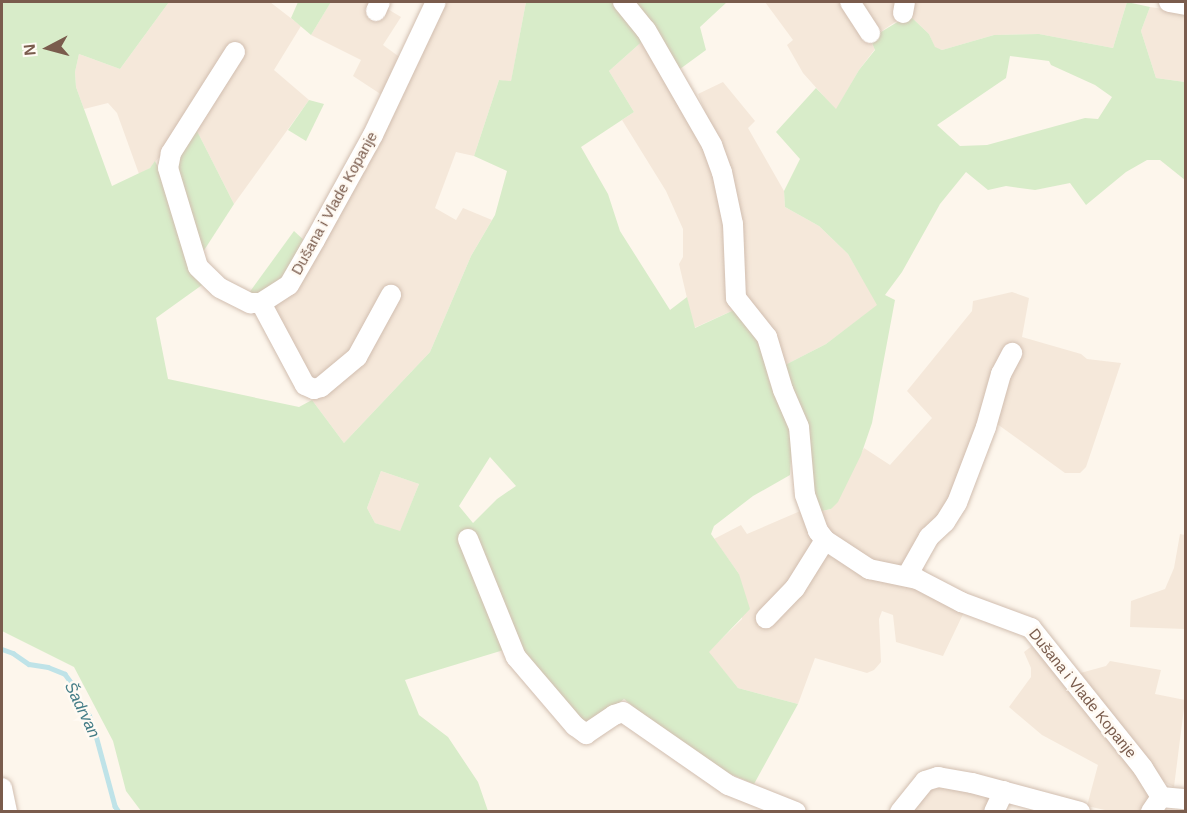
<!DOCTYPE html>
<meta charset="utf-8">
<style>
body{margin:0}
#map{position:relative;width:1187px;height:813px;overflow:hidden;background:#fdf6ec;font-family:Arial,sans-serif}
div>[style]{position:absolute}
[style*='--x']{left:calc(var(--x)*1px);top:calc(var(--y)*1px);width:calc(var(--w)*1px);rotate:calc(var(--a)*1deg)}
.residential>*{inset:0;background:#f5e8da}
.green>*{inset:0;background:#d8ecc9}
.stream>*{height:4.5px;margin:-2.25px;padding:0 2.25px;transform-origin:2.25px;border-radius:2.25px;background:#bfe3e8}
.roads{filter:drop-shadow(0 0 2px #d1beb0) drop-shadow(0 0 2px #d1beb0)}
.minor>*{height:20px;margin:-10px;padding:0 10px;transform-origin:10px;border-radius:10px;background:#fff}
span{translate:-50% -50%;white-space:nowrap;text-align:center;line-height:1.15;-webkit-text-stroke:5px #fffaf3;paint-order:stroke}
.street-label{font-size:15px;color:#7a5c4d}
.water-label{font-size:16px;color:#437c86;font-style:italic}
.frame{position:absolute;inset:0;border:3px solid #7a5c4d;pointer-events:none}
.north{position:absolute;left:18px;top:18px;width:60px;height:60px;-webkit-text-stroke:4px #fffaf3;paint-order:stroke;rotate:264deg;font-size:16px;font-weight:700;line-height:24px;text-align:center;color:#7a5c4d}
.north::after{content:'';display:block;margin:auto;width:21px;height:27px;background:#7a5c4d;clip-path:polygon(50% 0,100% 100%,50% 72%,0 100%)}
</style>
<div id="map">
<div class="residential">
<div style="clip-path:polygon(169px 2px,270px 2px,301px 26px,274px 70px,309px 100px,234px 204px,195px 127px,167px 148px,150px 168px,139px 174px,117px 113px,108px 103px,84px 109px,76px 87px,75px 72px,79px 54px,120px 69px)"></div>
<div style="clip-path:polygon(331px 2px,376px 2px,401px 17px,383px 45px,405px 61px,385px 97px,353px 76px,361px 60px,311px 35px)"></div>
<div style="clip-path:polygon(441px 2px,526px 2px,511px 82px,499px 80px,474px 156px,456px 152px,435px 208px,456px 220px,463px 208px,492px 220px,471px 256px,430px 352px,344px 443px,312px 400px,347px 376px,363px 343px,313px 381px,269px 308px)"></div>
<div style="clip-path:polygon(765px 2px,846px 2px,875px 49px,859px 70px,836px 110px,803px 73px,787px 45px,793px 40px)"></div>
<div style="clip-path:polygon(856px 2px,902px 2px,901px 18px,876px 35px)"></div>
<div style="clip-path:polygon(910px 2px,1127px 2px,1113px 48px,1039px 34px,994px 35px,942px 50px,935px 48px,929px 34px,909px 15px)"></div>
<div style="clip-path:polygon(1150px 7px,1185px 12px,1185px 82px,1156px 78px,1141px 31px)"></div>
<div style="clip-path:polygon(646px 38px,719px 179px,734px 310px,694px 328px,679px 264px,683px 257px,683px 229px,666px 191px,622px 120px,634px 112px,609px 71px)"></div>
<div style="clip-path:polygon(723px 82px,755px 121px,748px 128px,784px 191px,785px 207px,819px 226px,848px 254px,878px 305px,826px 344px,785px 365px,747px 304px,731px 179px,698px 94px)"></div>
<div style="clip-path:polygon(1012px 292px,1029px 298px,1022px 337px,1081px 354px,1087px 359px,1121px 363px,1086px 467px,1080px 473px,1065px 473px,993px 421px,948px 508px,905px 568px,878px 567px,829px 536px,817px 512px,831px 509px,864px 448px,890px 465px,932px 418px,907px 391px,972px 311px,973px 301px)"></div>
<div style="clip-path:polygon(381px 471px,419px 484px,400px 532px,375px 523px,367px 508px)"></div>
<div style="clip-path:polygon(805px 509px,823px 554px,907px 583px,965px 610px,943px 656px,896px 642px,893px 615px,882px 611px,879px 619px,881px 662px,874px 670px,867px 673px,815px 658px,798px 704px,738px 688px,708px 652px,742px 619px,739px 574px,714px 539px,741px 525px,747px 534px)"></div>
<div style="clip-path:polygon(1180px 534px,1185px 535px,1185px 629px,1130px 627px,1131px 601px,1165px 589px,1174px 568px)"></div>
<div style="clip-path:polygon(1037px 642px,1152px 795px,1147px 806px,1138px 811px,1114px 812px,1087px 806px,1098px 765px,1042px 735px,1009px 707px,1031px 677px,1031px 668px,1024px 652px)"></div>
<div style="clip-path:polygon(1110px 661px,1161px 670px,1155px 694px,1185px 700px,1174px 787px,1160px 780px,1073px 675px,1106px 666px)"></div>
<div style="clip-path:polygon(934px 782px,993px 795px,988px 811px,907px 812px)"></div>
</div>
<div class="green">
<div style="clip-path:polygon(evenodd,2px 2px,169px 2px,120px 69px,79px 54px,75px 72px,76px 87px,112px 186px,150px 168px,155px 161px,169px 190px,192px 270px,202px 285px,156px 318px,168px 379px,299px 407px,312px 400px,344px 443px,430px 352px,471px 256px,495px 215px,507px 171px,474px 156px,499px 80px,511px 81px,526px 2px,615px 2px,646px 38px,609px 71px,634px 112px,581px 147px,608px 194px,620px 231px,670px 310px,687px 297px,695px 328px,734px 310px,764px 345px,768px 377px,774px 394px,785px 410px,792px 434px,790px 475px,753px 496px,714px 526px,711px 534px,739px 574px,750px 609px,709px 652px,738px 688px,798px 704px,754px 784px,723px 771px,664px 732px,624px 699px,589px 728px,507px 649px,405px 680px,419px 715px,448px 737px,478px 782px,488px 811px,141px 811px,126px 791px,113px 741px,74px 667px,2px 631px,2px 2px,490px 457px,516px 486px,497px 499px,473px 523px,459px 506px,490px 457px,2px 2px,381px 471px,419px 484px,400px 531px,375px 523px,367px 508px,381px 471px)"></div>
<div style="clip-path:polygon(298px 2px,331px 2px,311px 35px,291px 18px)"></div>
<div style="clip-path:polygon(632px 2px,727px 2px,700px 27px,706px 50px,680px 69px,653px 26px)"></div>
<div style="clip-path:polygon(evenodd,1127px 2px,1150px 7px,1141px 31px,1156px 78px,1185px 82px,1185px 180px,1160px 160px,1147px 160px,1126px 172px,1086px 205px,1070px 183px,1035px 190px,1006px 186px,988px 190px,966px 172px,940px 204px,902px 272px,885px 295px,895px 300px,872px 423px,861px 455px,838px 502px,831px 509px,817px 512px,785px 365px,826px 344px,877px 305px,848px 254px,819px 226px,785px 207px,784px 191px,800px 159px,776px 132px,816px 88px,836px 109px,859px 70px,875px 50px,872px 43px,876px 35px,909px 15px,929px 34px,935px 47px,942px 50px,994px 35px,1039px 34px,1113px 48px,1127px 2px,1010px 56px,1049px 61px,1051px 65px,1095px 85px,1112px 97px,1098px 119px,1085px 118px,987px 145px,960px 146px,937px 125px,1006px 78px,1010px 56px)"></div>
<div style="clip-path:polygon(309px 100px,324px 104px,306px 141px,288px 130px)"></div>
<div style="clip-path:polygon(195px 127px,234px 204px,201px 255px,177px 171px,178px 156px)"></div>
<div style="clip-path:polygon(294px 231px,306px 242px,286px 281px,271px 293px,249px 293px)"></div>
</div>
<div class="stream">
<div style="--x:2;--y:649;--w:12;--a:20"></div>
<div style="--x:13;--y:653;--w:19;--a:35"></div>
<div style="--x:29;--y:664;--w:19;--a:9"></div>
<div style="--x:48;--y:667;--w:18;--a:22"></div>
<div style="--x:65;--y:674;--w:17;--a:54"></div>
<div style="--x:75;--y:688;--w:16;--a:75"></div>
<div style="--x:79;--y:703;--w:16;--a:50"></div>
<div style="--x:89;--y:715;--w:14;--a:69"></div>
<div style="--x:94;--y:728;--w:81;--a:74.9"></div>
<div style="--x:115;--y:806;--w:7;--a:56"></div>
</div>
<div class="roads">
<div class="minor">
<div style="--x:623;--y:2;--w:36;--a:51"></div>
<div style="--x:646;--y:30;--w:133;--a:60.1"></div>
<div style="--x:712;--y:145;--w:29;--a:70"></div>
<div style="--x:722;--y:172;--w:53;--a:78.1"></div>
<div style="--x:733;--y:224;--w:74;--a:87.7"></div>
<div style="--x:736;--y:298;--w:50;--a:51.5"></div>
<div style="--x:767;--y:337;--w:55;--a:73.2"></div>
<div style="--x:783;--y:390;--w:40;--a:66.6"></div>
<div style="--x:799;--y:427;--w:68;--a:85"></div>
<div style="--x:805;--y:495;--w:38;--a:70"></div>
<div style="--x:818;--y:531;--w:11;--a:52"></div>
<div style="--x:825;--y:540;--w:57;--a:122"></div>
<div style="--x:795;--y:588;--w:42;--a:134"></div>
<div style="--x:850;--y:2;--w:37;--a:57"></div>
<div style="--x:1169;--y:2;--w:17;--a:10"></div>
<div style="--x:376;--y:11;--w:10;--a:-66"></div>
<div style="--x:903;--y:13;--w:11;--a:-80"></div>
<div style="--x:235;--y:52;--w:120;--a:122.4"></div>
<div style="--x:171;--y:153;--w:15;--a:101"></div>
<div style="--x:168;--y:168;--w:103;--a:73.1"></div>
<div style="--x:198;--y:267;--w:30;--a:44"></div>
<div style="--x:220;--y:288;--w:34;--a:27"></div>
<div style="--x:250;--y:303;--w:11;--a:0"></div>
<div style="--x:261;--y:303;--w:33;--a:-33"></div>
<div style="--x:289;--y:285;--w:52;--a:-60"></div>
<div style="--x:315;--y:240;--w:120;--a:-61.1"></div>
<div style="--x:373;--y:135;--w:147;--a:-64.7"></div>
<div style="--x:261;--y:303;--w:93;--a:61.8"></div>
<div style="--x:305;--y:385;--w:10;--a:24"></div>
<div style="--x:314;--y:389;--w:7;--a:-16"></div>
<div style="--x:321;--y:387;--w:47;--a:-39.8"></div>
<div style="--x:357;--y:357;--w:71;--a:-61.3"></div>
<div style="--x:468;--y:539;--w:127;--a:67.9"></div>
<div style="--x:516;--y:657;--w:91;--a:49.5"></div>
<div style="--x:575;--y:726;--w:14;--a:36"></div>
<div style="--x:586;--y:734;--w:34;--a:-34"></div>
<div style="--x:614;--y:715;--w:9;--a:-18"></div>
<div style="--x:623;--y:712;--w:128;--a:34.8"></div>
<div style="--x:728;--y:785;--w:73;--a:21.7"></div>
<div style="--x:825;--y:540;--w:53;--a:33.4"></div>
<div style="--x:869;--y:569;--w:49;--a:11.8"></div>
<div style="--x:917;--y:579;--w:50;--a:27.6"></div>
<div style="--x:961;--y:602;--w:75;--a:20.4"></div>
<div style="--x:1031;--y:628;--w:179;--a:51.3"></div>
<div style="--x:1143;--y:768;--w:34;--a:58"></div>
<div style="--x:1161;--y:797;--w:18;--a:124"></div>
<div style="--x:907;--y:576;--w:45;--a:-60.6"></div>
<div style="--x:929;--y:537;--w:22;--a:-43"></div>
<div style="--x:945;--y:522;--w:22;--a:-58"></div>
<div style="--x:957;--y:503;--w:81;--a:-69.1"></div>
<div style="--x:986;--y:427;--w:55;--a:-74.2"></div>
<div style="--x:1001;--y:374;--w:24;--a:-62"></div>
<div style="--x:2;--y:788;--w:25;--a:78"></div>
<div style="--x:1161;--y:797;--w:25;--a:5"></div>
<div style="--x:900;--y:812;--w:40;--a:-51"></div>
<div style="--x:925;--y:781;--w:14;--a:-17"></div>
<div style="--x:938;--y:777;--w:35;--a:10"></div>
<div style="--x:972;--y:783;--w:112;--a:15"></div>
<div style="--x:994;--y:812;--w:23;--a:-65"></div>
</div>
</div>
<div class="street-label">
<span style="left:334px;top:203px;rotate:-61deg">Dušana i Vlade Kopanje</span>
<span style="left:1083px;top:693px;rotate:51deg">Dušana i Vlade Kopanje</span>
</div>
<div class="water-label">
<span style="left:82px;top:710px;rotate:64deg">Šadrvan</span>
</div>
<div class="frame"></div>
<div class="north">N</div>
</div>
